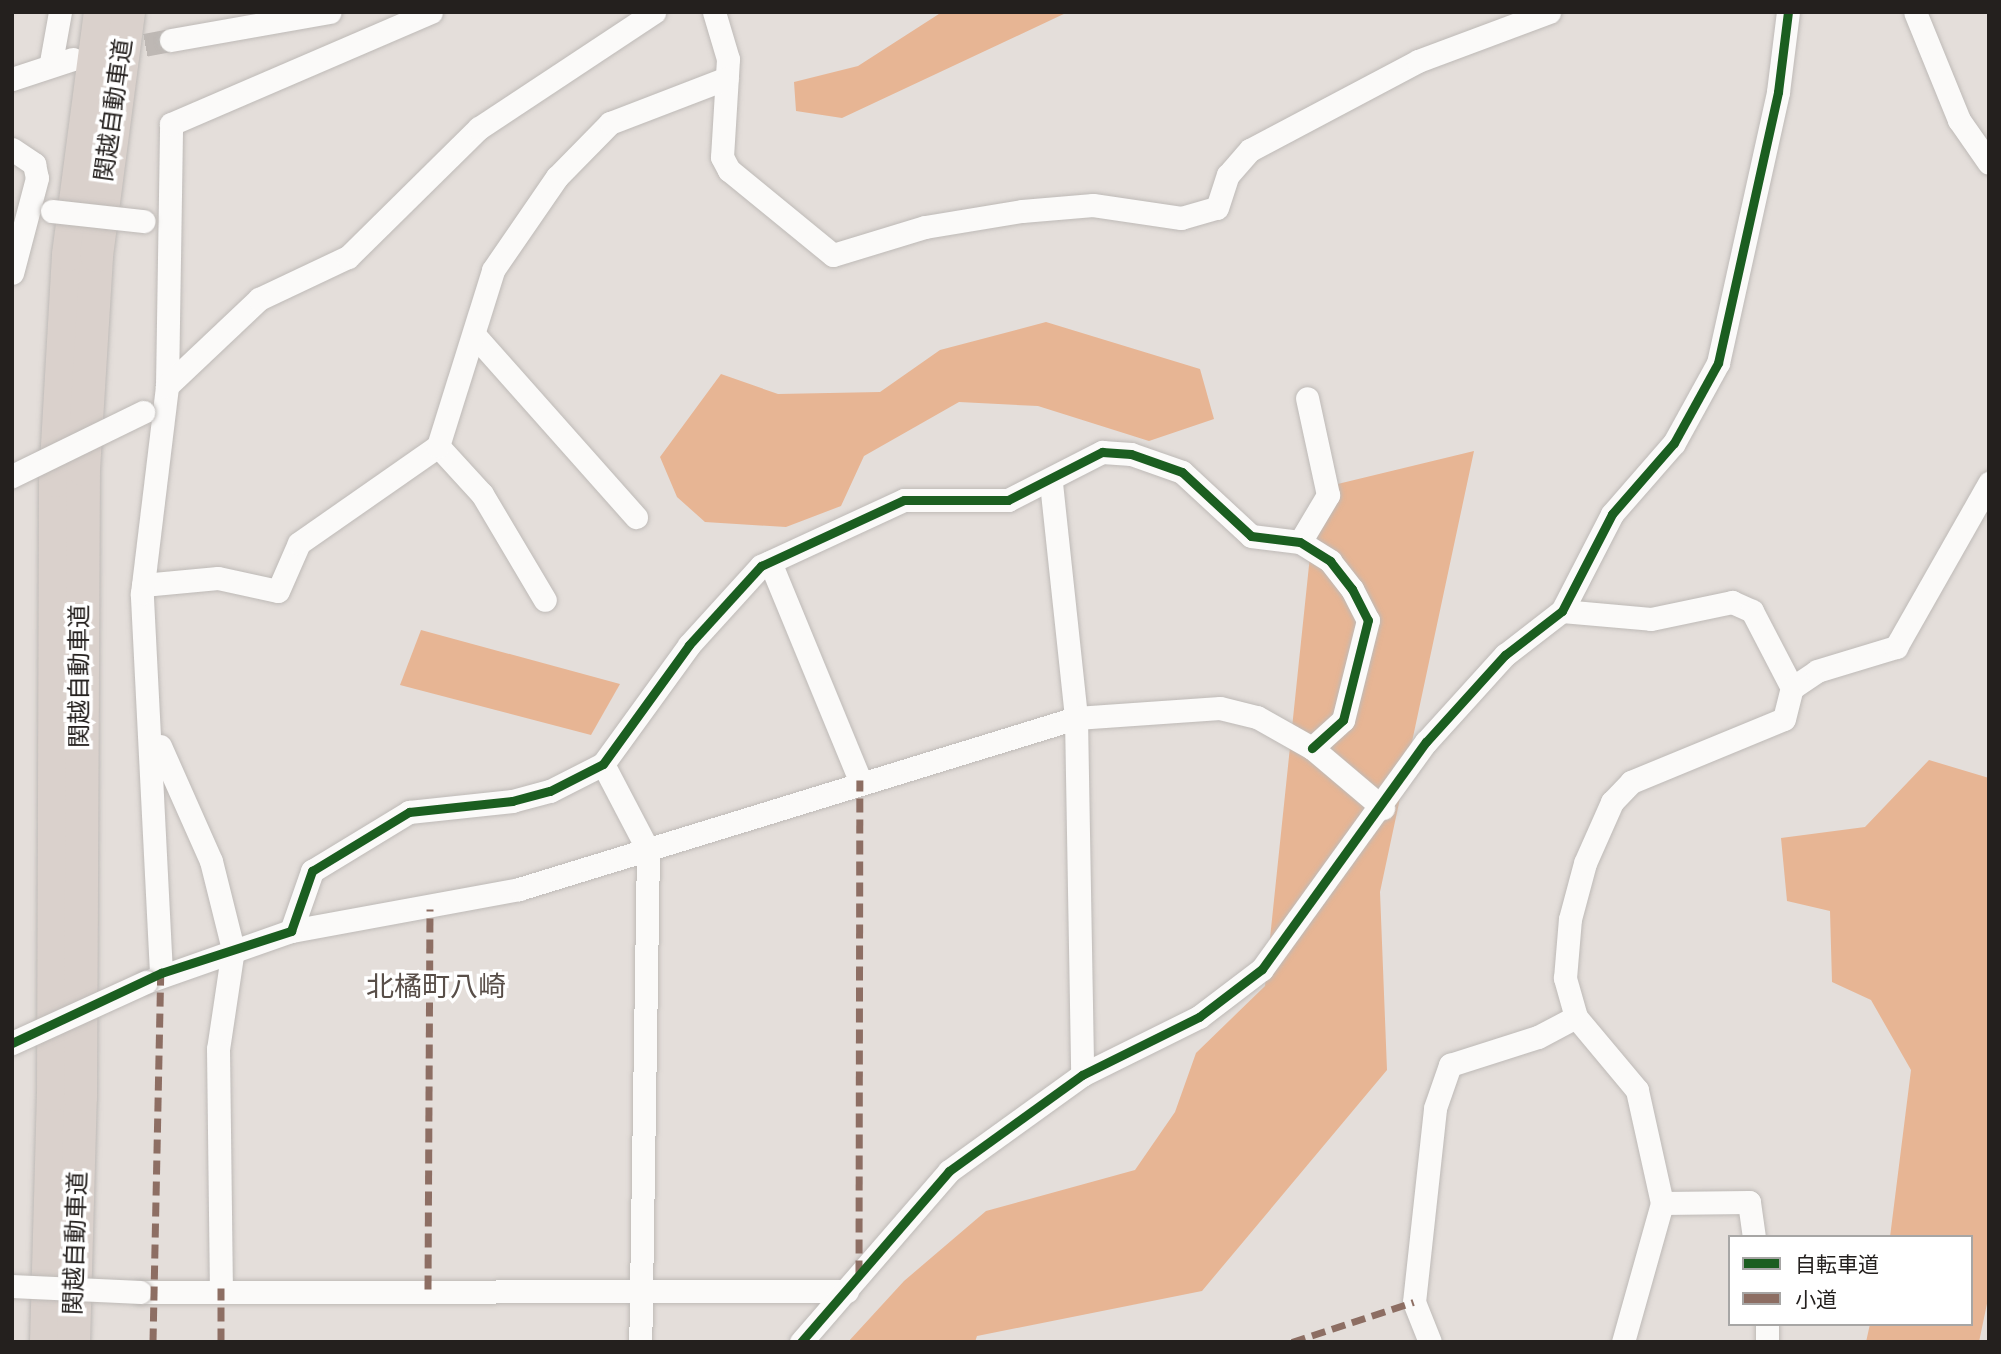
<!DOCTYPE html>
<meta charset="utf-8">
<style>
body{margin:0}
#map{position:relative;width:2001px;height:1354px;overflow:hidden;background:#e4deda;font-family:"Source Sans 3","Noto Sans JP",sans-serif}
div>[style]{position:absolute}
[style*='--x']{left:calc(var(--x)*1px);top:calc(var(--y)*1px);width:calc(var(--w)*1px);rotate:calc(var(--a)*1deg)}
.forest>*{inset:0;background:#e7b594}
.minor-tunnel>*{height:23px;margin-top:-11.5px;transform-origin:0;background:repeating-linear-gradient(90deg,#beb8b4 0 23px,transparent 0 34px)}
.roads{filter:drop-shadow(0 0 2px #bebab7) drop-shadow(0 0 2px #bebab7)}
.minor>*{height:23px;margin:-11.5px;padding:0 11.5px;transform-origin:11.5px;border-radius:11.5px;background:#fbfaf9}
.highway>*{height:33px;margin:-16.5px;padding:0 16.5px;transform-origin:16.5px;border-radius:16.5px;background:#dad1cc}
.bridges{filter:drop-shadow(0 0 2px #bebab7) drop-shadow(0 0 2px #bebab7)}
.minor-bridge>*{height:23px;margin:-11.5px;padding:0 11.5px;transform-origin:11.5px;border-radius:11.5px;background:#fbfaf9}
.quiet>*{height:7px;margin-top:-3.5px;transform-origin:0;background:repeating-linear-gradient(90deg,#8d6e63 0 14px,transparent 0 21px)}
.cycleway>*{height:9px;margin:-4.5px;padding:0 4.5px;transform-origin:4.5px;border-radius:4.5px;background:#1b5e20}
span{translate:-50% -50%;white-space:nowrap;text-align:center;line-height:1.15;-webkit-text-stroke:7px #fff;paint-order:stroke}
.street-label{font-size:24px;color:#24201e}
.quarter-label{font-size:28px;color:#584e48}
.frame{position:absolute;inset:0;border:14px solid #24201e;pointer-events:none}
.legend{position:absolute;left:1728px;top:1235px;width:245px;height:91px;box-sizing:border-box;background:#fff;border:2px solid #a7a6a5;margin:0;padding:9px 12px;list-style:none;font-size:21px;color:#24201e}
.legend li{display:flex;align-items:center;gap:14px;height:35px}
.legend b{width:35px;border:2px solid #a7a6a5}
</style>
<div id="map">
<div class="forest">
<div style="clip-path:polygon(942px 12px,1068px 12px,842px 118px,796px 111px,794px 82px,858px 66px)"></div>
<div style="clip-path:polygon(1046px 322px,1200px 369px,1214px 419px,1149px 441px,1038px 406px,959px 402px,864px 456px,841px 506px,786px 527px,705px 522px,677px 497px,660px 457px,721px 374px,778px 394px,880px 392px,940px 350px)"></div>
<div style="clip-path:polygon(1474px 451px,1380px 892px,1387px 1070px,1202px 1291px,977px 1336px,975px 1342px,848px 1342px,904px 1281px,986px 1211px,1135px 1170px,1175px 1112px,1196px 1053px,1265px 986px,1317px 489px)"></div>
<div style="clip-path:polygon(421px 630px,620px 684px,591px 735px,400px 685px)"></div>
<div style="clip-path:polygon(1929px 760px,1989px 778px,1989px 1294px,1979px 1342px,1866px 1342px,1870px 1324px,1971px 1324px,1971px 1237px,1890px 1237px,1911px 1070px,1871px 1000px,1832px 982px,1830px 911px,1787px 901px,1781px 838px,1865px 827px)"></div>
</div>
<div class="minor-tunnel">
<div style="--x:112;--y:51;--w:60;--a:-10.6"></div>
</div>
<div class="roads">
<div class="minor">
<div style="--x:714;--y:12;--w:49;--a:73.4"></div>
<div style="--x:728;--y:59;--w:98;--a:93.5"></div>
<div style="--x:722;--y:157;--w:15;--a:62"></div>
<div style="--x:729;--y:170;--w:134;--a:39.3"></div>
<div style="--x:833;--y:255;--w:96;--a:-16.9"></div>
<div style="--x:925;--y:227;--w:98;--a:-9.4"></div>
<div style="--x:1022;--y:211;--w:71;--a:-4.8"></div>
<div style="--x:1093;--y:205;--w:89;--a:8.4"></div>
<div style="--x:1181;--y:218;--w:37;--a:-16"></div>
<div style="--x:1217;--y:208;--w:35;--a:-72"></div>
<div style="--x:1228;--y:175;--w:33;--a:-49"></div>
<div style="--x:1250;--y:150;--w:190;--a:-27.9"></div>
<div style="--x:1418;--y:61;--w:140;--a:-20.5"></div>
<div style="--x:1915;--y:12;--w:117;--a:67.8"></div>
<div style="--x:1959;--y:120;--w:52;--a:55.1"></div>
<div style="--x:171;--y:40;--w:161;--a:-10"></div>
<div style="--x:51;--y:62;--w:51;--a:-79.8"></div>
<div style="--x:12;--y:79;--w:64;--a:-18.2"></div>
<div style="--x:12;--y:149;--w:27;--a:34"></div>
<div style="--x:34;--y:164;--w:14;--a:78"></div>
<div style="--x:37;--y:178;--w:98;--a:104.7"></div>
<div style="--x:476;--y:337;--w:241;--a:48.4"></div>
<div style="--x:167;--y:386;--w:262;--a:-89.1"></div>
<div style="--x:171;--y:124;--w:283;--a:-23.3"></div>
<div style="--x:438;--y:446;--w:65;--a:47.5"></div>
<div style="--x:482;--y:494;--w:123;--a:59.3"></div>
<div style="--x:1051;--y:483;--w:236;--a:83.9"></div>
<div style="--x:1076;--y:718;--w:357;--a:89"></div>
<div style="--x:1300;--y:542;--w:55;--a:-59.2"></div>
<div style="--x:1328;--y:495;--w:99;--a:-102.2"></div>
<div style="--x:770;--y:562;--w:236;--a:67.6"></div>
<div style="--x:143;--y:585;--w:75;--a:-5.3"></div>
<div style="--x:218;--y:578;--w:61;--a:12.2"></div>
<div style="--x:278;--y:591;--w:52;--a:-66.4"></div>
<div style="--x:299;--y:543;--w:169;--a:-34.9"></div>
<div style="--x:438;--y:446;--w:184;--a:-72.6"></div>
<div style="--x:493;--y:270;--w:113;--a:-55.5"></div>
<div style="--x:557;--y:177;--w:76;--a:-45.5"></div>
<div style="--x:610;--y:123;--w:125;--a:-21"></div>
<div style="--x:1562;--y:611;--w:89;--a:5.1"></div>
<div style="--x:1651;--y:619;--w:83;--a:-11.9"></div>
<div style="--x:1732;--y:602;--w:22;--a:24"></div>
<div style="--x:1752;--y:611;--w:87;--a:62.5"></div>
<div style="--x:160;--y:746;--w:126;--a:66.1"></div>
<div style="--x:211;--y:861;--w:91;--a:76"></div>
<div style="--x:233;--y:949;--w:101;--a:98.5"></div>
<div style="--x:218;--y:1049;--w:239;--a:89.3"></div>
<div style="--x:603;--y:764;--w:97;--a:62.4"></div>
<div style="--x:648;--y:850;--w:492;--a:90.9"></div>
<div style="--x:291;--y:931;--w:232;--a:-10.4"></div>
<div style="--x:519;--y:889;--w:583;--a:-17.07"></div>
<div style="--x:1076;--y:718;--w:144;--a:-4"></div>
<div style="--x:1220;--y:708;--w:38;--a:14"></div>
<div style="--x:1257;--y:717;--w:63;--a:29.4"></div>
<div style="--x:1312;--y:748;--w:93;--a:40.2"></div>
<div style="--x:161;--y:973;--w:380;--a:-92.9"></div>
<div style="--x:142;--y:593;--w:209;--a:-83.1"></div>
<div style="--x:167;--y:386;--w:127;--a:-43.4"></div>
<div style="--x:259;--y:299;--w:98;--a:-25.3"></div>
<div style="--x:348;--y:257;--w:184;--a:-44.6"></div>
<div style="--x:479;--y:128;--w:210;--a:-33.5"></div>
<div style="--x:146;--y:982;--w:154;--a:-19.4"></div>
<div style="--x:291;--y:931;--w:64;--a:-70.7"></div>
<div style="--x:312;--y:871;--w:114;--a:-31.3"></div>
<div style="--x:409;--y:812;--w:104;--a:-6.1"></div>
<div style="--x:512;--y:801;--w:39;--a:-15"></div>
<div style="--x:550;--y:791;--w:59;--a:-27"></div>
<div style="--x:603;--y:764;--w:147;--a:-54.1"></div>
<div style="--x:689;--y:645;--w:107;--a:-47.7"></div>
<div style="--x:761;--y:566;--w:157;--a:-24.8"></div>
<div style="--x:904;--y:500;--w:104;--a:0"></div>
<div style="--x:1008;--y:500;--w:106;--a:-27.1"></div>
<div style="--x:1102;--y:452;--w:29;--a:4"></div>
<div style="--x:1131;--y:454;--w:54;--a:19.4"></div>
<div style="--x:1182;--y:472;--w:94;--a:42.8"></div>
<div style="--x:1251;--y:536;--w:49;--a:7"></div>
<div style="--x:1300;--y:542;--w:36;--a:32"></div>
<div style="--x:1330;--y:561;--w:36;--a:52"></div>
<div style="--x:1352;--y:589;--w:35;--a:63"></div>
<div style="--x:1368;--y:620;--w:103;--a:104"></div>
<div style="--x:1343;--y:720;--w:42;--a:137.9"></div>
<div style="--x:1662;--y:1203;--w:87;--a:-0.7"></div>
<div style="--x:1749;--y:1202;--w:35;--a:82"></div>
<div style="--x:140;--y:1292;--w:707;--a:-0.08"></div>
<div style="--x:1767;--y:1324;--w:18;--a:90"></div>
<div style="--x:801;--y:1342;--w:226;--a:-49.1"></div>
<div style="--x:949;--y:1171;--w:164;--a:-35.8"></div>
<div style="--x:1082;--y:1075;--w:131;--a:-26.4"></div>
<div style="--x:1199;--y:1017;--w:79;--a:-37.3"></div>
<div style="--x:1262;--y:969;--w:280;--a:-54.2"></div>
<div style="--x:1426;--y:742;--w:118;--a:-47.8"></div>
<div style="--x:1505;--y:655;--w:72;--a:-37.7"></div>
<div style="--x:1562;--y:611;--w:109;--a:-62.7"></div>
<div style="--x:1612;--y:514;--w:94;--a:-48.9"></div>
<div style="--x:1674;--y:443;--w:91;--a:-61.2"></div>
<div style="--x:1718;--y:363;--w:278;--a:-77.5"></div>
<div style="--x:1778;--y:92;--w:81;--a:-82.9"></div>
<div style="--x:1430;--y:1342;--w:43;--a:-111.8"></div>
<div style="--x:1414;--y:1302;--w:195;--a:-83.8"></div>
<div style="--x:1435;--y:1108;--w:46;--a:-70.8"></div>
<div style="--x:1450;--y:1065;--w:92;--a:-17.7"></div>
<div style="--x:1538;--y:1037;--w:43;--a:-27.8"></div>
<div style="--x:1623;--y:1342;--w:144;--a:-74.3"></div>
<div style="--x:1662;--y:1203;--w:116;--a:-102.5"></div>
<div style="--x:1637;--y:1090;--w:95;--a:-129.9"></div>
<div style="--x:1576;--y:1017;--w:41;--a:-105.8"></div>
<div style="--x:1565;--y:978;--w:59;--a:-85.2"></div>
<div style="--x:1570;--y:919;--w:58;--a:-75"></div>
<div style="--x:1585;--y:863;--w:67;--a:-66.1"></div>
<div style="--x:1612;--y:802;--w:28;--a:-46"></div>
<div style="--x:1631;--y:782;--w:165;--a:-22.4"></div>
<div style="--x:1784;--y:719;--w:32;--a:-76"></div>
<div style="--x:1792;--y:688;--w:30;--a:-34"></div>
<div style="--x:1817;--y:671;--w:83;--a:-16.9"></div>
<div style="--x:1896;--y:647;--w:189;--a:-60.4"></div>
</div>
<div class="highway">
<div style="--x:46;--y:1342;--w:248;--a:-88.4"></div>
<div style="--x:53;--y:1094;--w:614;--a:-89.81"></div>
<div style="--x:55;--y:480;--w:226;--a:-86.7"></div>
<div style="--x:68;--y:254;--w:244;--a:-82.5"></div>
<div style="--x:73;--y:1342;--w:245;--a:-88.4"></div>
<div style="--x:80;--y:1097;--w:628;--a:-89.73"></div>
<div style="--x:83;--y:469;--w:214;--a:-86.5"></div>
<div style="--x:96;--y:255;--w:245;--a:-82.5"></div>
</div>
</div>
<div class="bridges">
<div class="minor-bridge">
<div style="--x:52;--y:211;--w:92;--a:6.3"></div>
<div style="--x:12;--y:476;--w:146;--a:-26"></div>
<div style="--x:12;--y:1043;--w:147;--a:-24.5"></div>
<div style="--x:12;--y:1286;--w:128;--a:2.7"></div>
</div>
</div>
<div class="quiet">
<div style="--x:859;--y:1274;--w:494;--a:-89.9"></div>
<div style="--x:428;--y:1289;--w:380;--a:-89.7"></div>
<div style="--x:153;--y:1342;--w:369;--a:-88.8"></div>
<div style="--x:221;--y:1342;--w:54;--a:-90"></div>
<div style="--x:1292;--y:1342;--w:128;--a:-18.2"></div>
</div>
<div class="cycleway">
<div style="--x:12;--y:1043;--w:165;--a:-25.2"></div>
<div style="--x:161;--y:973;--w:137;--a:-17.9"></div>
<div style="--x:291;--y:931;--w:64;--a:-70.7"></div>
<div style="--x:312;--y:871;--w:114;--a:-31.3"></div>
<div style="--x:409;--y:812;--w:104;--a:-6.1"></div>
<div style="--x:512;--y:801;--w:39;--a:-15"></div>
<div style="--x:550;--y:791;--w:59;--a:-27"></div>
<div style="--x:603;--y:764;--w:147;--a:-54.1"></div>
<div style="--x:689;--y:645;--w:107;--a:-47.7"></div>
<div style="--x:761;--y:566;--w:157;--a:-24.8"></div>
<div style="--x:904;--y:500;--w:104;--a:0"></div>
<div style="--x:1008;--y:500;--w:106;--a:-27.1"></div>
<div style="--x:1102;--y:452;--w:29;--a:4"></div>
<div style="--x:1131;--y:454;--w:54;--a:19.4"></div>
<div style="--x:1182;--y:472;--w:94;--a:42.8"></div>
<div style="--x:1251;--y:536;--w:49;--a:7"></div>
<div style="--x:1300;--y:542;--w:36;--a:32"></div>
<div style="--x:1330;--y:561;--w:36;--a:52"></div>
<div style="--x:1352;--y:589;--w:35;--a:63"></div>
<div style="--x:1368;--y:620;--w:103;--a:104"></div>
<div style="--x:1343;--y:720;--w:42;--a:137.9"></div>
<div style="--x:801;--y:1342;--w:226;--a:-49.1"></div>
<div style="--x:949;--y:1171;--w:164;--a:-35.8"></div>
<div style="--x:1082;--y:1075;--w:131;--a:-26.4"></div>
<div style="--x:1199;--y:1017;--w:79;--a:-37.3"></div>
<div style="--x:1262;--y:969;--w:280;--a:-54.2"></div>
<div style="--x:1426;--y:742;--w:118;--a:-47.8"></div>
<div style="--x:1505;--y:655;--w:72;--a:-37.7"></div>
<div style="--x:1562;--y:611;--w:109;--a:-62.7"></div>
<div style="--x:1612;--y:514;--w:94;--a:-48.9"></div>
<div style="--x:1674;--y:443;--w:91;--a:-61.2"></div>
<div style="--x:1718;--y:363;--w:278;--a:-77.5"></div>
<div style="--x:1778;--y:92;--w:81;--a:-82.9"></div>
</div>
<div class="street-label">
<span style="left:114px;top:110px;rotate:-82deg">関越自動車道</span>
<span style="left:80px;top:676px;rotate:-90deg">関越自動車道</span>
<span style="left:76px;top:1243px;rotate:-88deg">関越自動車道</span>
</div>
<div class="quarter-label">
<span style="left:436px;top:987px">北橘町八崎</span>
</div>
<div class="frame"></div>
<ul class="legend">
<li><b style="height:9px;background:#1b5e20"></b>自転車道</li>
<li><b style="height:9px;background:#8d6e63"></b>小道</li>
</ul>
</div>
